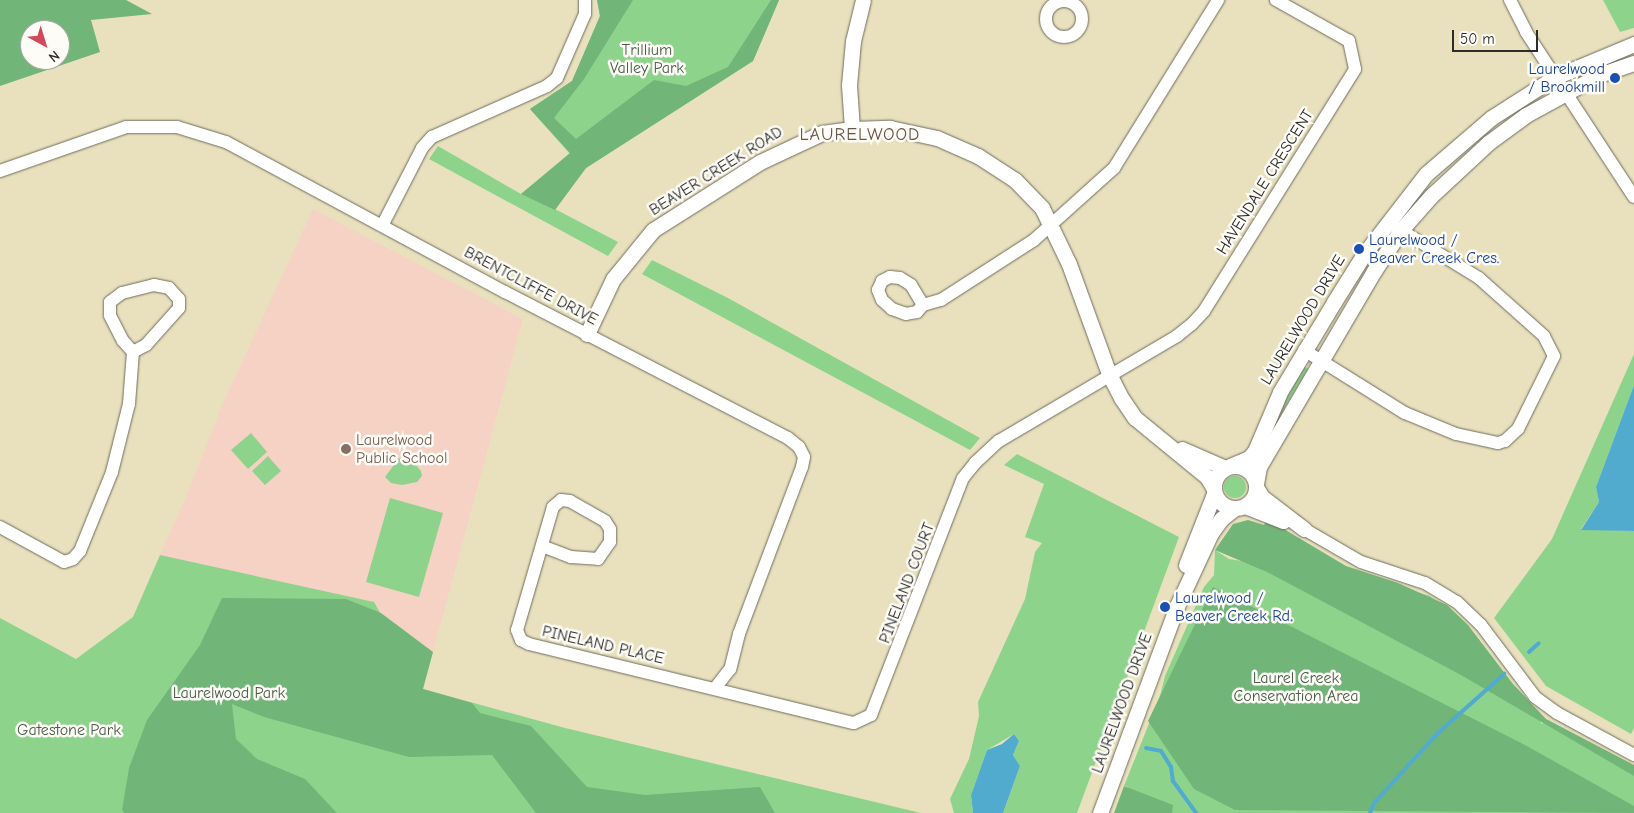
<!DOCTYPE html>
<style>
body{margin:0}
#map{position:relative;width:1634px;height:813px;overflow:hidden;background:#e9e1bd;font-family:"Comic Neue",sans-serif}
div>[style]{position:absolute}
[style*='--x']{left:calc(var(--x)*1px);top:calc(var(--y)*1px);width:calc(var(--w)*1px);rotate:calc(var(--a)*1deg)}
.built>*{inset:0;background:#f6d2c4}
.green>*{inset:0;background:#8ed38c}
.round{border-radius:50%}
.forest>*{inset:0;background:#72b578}
.water>*{inset:0;background:#51abcf}
.stream>*{height:4px;margin:-2px;padding:0 2px;transform-origin:2px;border-radius:2px;background:#51abcf}
.roads{filter:drop-shadow(0 0 1px #6e6b5e) drop-shadow(0 0 1px #6e6b5e)}
.minor>*{height:12px;margin:-6px;padding:0 6px;transform-origin:6px;border-radius:6px;background:#fff}
.minor>.ring{margin:-6px;padding:0;box-sizing:content-box;background:none;border:12px solid #fff;border-radius:50%}
.tertiary>*{height:15px;margin:-7.5px;padding:0 7.5px;transform-origin:7.5px;border-radius:7.5px;background:#fff}
.tertiary>.ring{margin:-7.5px;padding:0;box-sizing:content-box;background:none;border:15px solid #fff;border-radius:50%}
.dots>*{width:14px;height:14px;translate:-50% -50%;box-sizing:border-box;border:2px solid #fdfcf7;border-radius:50%}
span{translate:-50% -50%;white-space:nowrap;text-align:center;line-height:1.15;-webkit-text-stroke:5px #fdfcf7;paint-order:stroke}
.park-label{font-size:16px;color:#495d48}
.transit-label{font-size:16px;color:#164399}
.right{translate:-100% -50%;text-align:right}
.left{translate:0 -50%;text-align:left}
.street-label{font-size:16px;color:#2b2b2b}
.education-label{font-size:16px;color:#785e54}
.neighbourhood-label{font-size:18px;color:#6b564a;letter-spacing:1px}
.north{position:absolute;left:20px;top:20px;width:50px;height:50px;box-sizing:border-box;background:#fdfcf7;border:1px solid #a9a8a5;border-radius:50%;rotate:141deg;font-size:14px;font-weight:700;line-height:20px;text-align:center;color:#2b2b2b}
.north::after{content:'';display:block;margin:auto;width:18px;height:22px;background:#d1495b;clip-path:polygon(50% 0,100% 100%,50% 72%,0 100%)}
.scale{position:absolute;left:1452px;top:30px;width:86px;height:22px;box-sizing:border-box;border:2px solid #2b2b2b;border-top:0;padding-left:6px;font-size:15px;line-height:18px;white-space:nowrap;color:#2b2b2b;-webkit-text-stroke:4px #fdfcf7;paint-order:stroke}
</style>
<div id="map">
<div class="built">
<div style="clip-path:polygon(313px 209px,523px 319px,423px 689px,133px 617px,187px 494px,223px 403px)"></div>
</div>
<div class="green">
<div style="clip-path:polygon(597px 0,779px 0,753px 61px,586px 168px,555px 209px,618px 242px,608px 256px,429px 159px,438px 146px,521px 194px,570px 154px,530px 109px,572px 81px,600px 16px)"></div>
<div style="clip-path:polygon(1603px 0,1634px 0,1634px 28px,1620px 32px)"></div>
<div style="clip-path:polygon(652px 260px,728px 298px,980px 438px,970px 450px,642px 274px)"></div>
<div style="clip-path:polygon(1634px 354px,1634px 385px,1596px 487px,1599px 502px,1581px 529px,1634px 531px,1634px 728px,1631px 734px,1546px 686px,1494px 618px,1552px 539px)"></div>
<div style="clip-path:polygon(1303px 366px,1308px 369px,1276px 422px,1272px 420px)"></div>
<div style="clip-path:polygon(251px 433px,267px 452px,248px 469px,231px 450px)"></div>
<div style="clip-path:polygon(1017px 454px,1179px 537px,1077px 813px,1003px 813px,1020px 766px,1013px 755px,1019px 741px,1014px 734px,987px 750px,971px 795px,973px 813px,954px 813px,950px 799px,969px 759px,979px 716px,978px 702px,1025px 599px,1035px 552px,1042px 543px,1025px 537px,1044px 484px,1004px 465px)"></div>
<div style="clip-path:polygon(268px 456px,281px 471px,265px 485px,252px 471px)"></div>
<div style="clip-path:polygon(399px 458px,414px 463px,421px 471px,422px 476px,417px 482px,402px 485px,391px 483px,385px 477px)"></div>
<div class="round" style="left:1224px;top:476px;width:22px;height:22px"></div>
<div style="clip-path:polygon(390px 498px,443px 513px,419px 597px,366px 582px)"></div>
<div style="clip-path:polygon(1215px 550px,1229px 559px,1388px 584px,1430px 596px,1449px 609px,1532px 707px,1542px 724px,1548px 720px,1634px 766px,1634px 813px,1118px 813px,1128px 787px,1124px 786px,1160px 696px,1165px 676px,1204px 587px,1214px 575px)"></div>
<div style="clip-path:polygon(160px 555px,374px 602px,423px 689px,565px 728px,921px 813px,0 813px,0 618px,76px 659px,133px 617px)"></div>
</div>
<div class="forest">
<div style="clip-path:polygon(evenodd,0 0,126px 0,152px 14px,91px 20px,100px 52px,0 86px,0 0,30px 30px,60px 30px,60px 60px,30px 60px,30px 30px)"></div>
<div style="clip-path:polygon(597px 0,633px 0,584px 79px,554px 118px,576px 139px,654px 80px,686px 86px,728px 67px,771px 0,779px 0,753px 61px,586px 168px,555px 210px,521px 194px,570px 153px,530px 109px,572px 81px,600px 16px)"></div>
<div style="clip-path:polygon(1267px 519px,1346px 566px,1398px 583px,1447px 605px,1468px 625px,1513px 684px,1546px 719px,1634px 765px,1634px 776px,1461px 675px,1267px 572px,1215px 550px,1233px 524px,1248px 520px,1264px 525px)"></div>
<div style="clip-path:polygon(1213px 587px,1525px 745px,1634px 806px,1634px 813px,1235px 810px,1194px 789px,1148px 721px)"></div>
<div style="clip-path:polygon(222px 598px,346px 599px,381px 613px,433px 652px,423px 689px,472px 703px,480px 713px,531px 726px,587px 787px,645px 795px,760px 787px,775px 813px,536px 813px,492px 755px,409px 757px,264px 717px,232px 704px,236px 739px,257px 759px,305px 779px,337px 813px,124px 813px,122px 810px,129px 768px,147px 720px,200px 645px)"></div>
<div style="clip-path:polygon(1124px 786px,1173px 805px,1172px 813px,1114px 813px)"></div>
</div>
<div class="water">
<div style="clip-path:polygon(1634px 385px,1634px 531px,1581px 530px,1599px 502px,1596px 487px)"></div>
<div style="clip-path:polygon(1014px 734px,1019px 741px,1013px 755px,1020px 766px,1003px 813px,973px 813px,971px 795px,987px 750px,1002px 744px)"></div>
</div>
<div class="stream">
<div style="--x:1529;--y:652;--w:13;--a:-42"></div>
<div style="--x:1146;--y:748;--w:15;--a:11"></div>
<div style="--x:1161;--y:751;--w:19;--a:58"></div>
<div style="--x:1171;--y:767;--w:14;--a:82"></div>
<div style="--x:1173;--y:781;--w:39;--a:54"></div>
<div style="--x:1370;--y:813;--w:11;--a:-68"></div>
<div style="--x:1374;--y:803;--w:95;--a:-47.6"></div>
<div style="--x:1438;--y:733;--w:89;--a:-41.8"></div>
</div>
<div class="roads">
<div class="minor">
<div style="--x:1510;--y:0;--w:36;--a:63"></div>
<div style="--x:1526;--y:32;--w:197;--a:56.8"></div>
<div class="ring" style="left:1046px;top:1px;width:24px;height:24px"></div>
<div style="--x:0;--y:171;--w:133;--a:-19.2"></div>
<div style="--x:126;--y:127;--w:51;--a:0"></div>
<div style="--x:177;--y:127;--w:51;--a:17"></div>
<div style="--x:226;--y:142;--w:317;--a:28.3"></div>
<div style="--x:505;--y:292;--w:318;--a:27.3"></div>
<div style="--x:788;--y:438;--w:14;--a:39"></div>
<div style="--x:799;--y:447;--w:11;--a:63"></div>
<div style="--x:804;--y:457;--w:10;--a:101"></div>
<div style="--x:802;--y:467;--w:178;--a:110.7"></div>
<div style="--x:739;--y:634;--w:36;--a:104"></div>
<div style="--x:730;--y:669;--w:24;--a:128"></div>
<div style="--x:383;--y:224;--w:85;--a:-62.8"></div>
<div style="--x:422;--y:148;--w:15;--a:-48"></div>
<div style="--x:432;--y:137;--w:126;--a:-23.9"></div>
<div style="--x:547;--y:86;--w:13;--a:-39"></div>
<div style="--x:557;--y:78;--w:70;--a:-66.4"></div>
<div style="--x:585;--y:14;--w:14;--a:-90"></div>
<div style="--x:923;--y:305;--w:9;--a:131"></div>
<div style="--x:917;--y:312;--w:11;--a:170"></div>
<div style="--x:906;--y:314;--w:15;--a:-160"></div>
<div style="--x:892;--y:309;--w:13;--a:-138"></div>
<div style="--x:882;--y:300;--w:11;--a:-112"></div>
<div style="--x:878;--y:290;--w:10;--a:-66"></div>
<div style="--x:882;--y:281;--w:9;--a:-27"></div>
<div style="--x:890;--y:277;--w:10;--a:6"></div>
<div style="--x:900;--y:278;--w:13;--a:32"></div>
<div style="--x:911;--y:285;--w:23;--a:59"></div>
<div style="--x:923;--y:305;--w:19;--a:-16"></div>
<div style="--x:941;--y:300;--w:111;--a:-32.8"></div>
<div style="--x:1034;--y:240;--w:108;--a:-42"></div>
<div style="--x:1114;--y:168;--w:198;--a:-58.2"></div>
<div style="--x:1304;--y:350;--w:119;--a:32"></div>
<div style="--x:1405;--y:413;--w:55;--a:22.4"></div>
<div style="--x:1456;--y:434;--w:43;--a:12.1"></div>
<div style="--x:1498;--y:443;--w:7;--a:-16"></div>
<div style="--x:1505;--y:441;--w:18;--a:-43"></div>
<div style="--x:1518;--y:429;--w:81;--a:-63.7"></div>
<div style="--x:1554;--y:356;--w:22;--a:-117"></div>
<div style="--x:1544;--y:336;--w:87;--a:-138.3"></div>
<div style="--x:1479;--y:278;--w:100;--a:-148.5"></div>
<div style="--x:0;--y:527;--w:73;--a:28.7"></div>
<div style="--x:64;--y:562;--w:9;--a:-18"></div>
<div style="--x:73;--y:559;--w:11;--a:-49"></div>
<div style="--x:80;--y:551;--w:85;--a:-67.9"></div>
<div style="--x:112;--y:472;--w:70;--a:-76"></div>
<div style="--x:129;--y:404;--w:52;--a:-85.6"></div>
<div style="--x:133;--y:352;--w:15;--a:-132"></div>
<div style="--x:123;--y:341;--w:29;--a:-117"></div>
<div style="--x:110;--y:315;--w:13;--a:-90"></div>
<div style="--x:110;--y:302;--w:15;--a:-37"></div>
<div style="--x:122;--y:293;--w:33;--a:-14"></div>
<div style="--x:154;--y:285;--w:15;--a:11"></div>
<div style="--x:169;--y:288;--w:15;--a:48"></div>
<div style="--x:179;--y:299;--w:9;--a:90"></div>
<div style="--x:179;--y:308;--w:50;--a:131.7"></div>
<div style="--x:146;--y:345;--w:15;--a:152"></div>
<div style="--x:1304;--y:529;--w:66;--a:30.1"></div>
<div style="--x:1361;--y:562;--w:67;--a:18.2"></div>
<div style="--x:1425;--y:583;--w:37;--a:31"></div>
<div style="--x:1457;--y:602;--w:33;--a:44"></div>
<div style="--x:1481;--y:625;--w:90;--a:53.1"></div>
<div style="--x:1535;--y:697;--w:27;--a:36"></div>
<div style="--x:1557;--y:713;--w:88;--a:28.6"></div>
<div style="--x:542;--y:546;--w:31;--a:21"></div>
<div style="--x:571;--y:557;--w:27;--a:4"></div>
<div style="--x:598;--y:559;--w:21;--a:-55"></div>
<div style="--x:610;--y:542;--w:13;--a:-90"></div>
<div style="--x:610;--y:529;--w:9;--a:-122"></div>
<div style="--x:605;--y:521;--w:40;--a:-150.3"></div>
<div style="--x:570;--y:501;--w:9;--a:-174"></div>
<div style="--x:561;--y:500;--w:11;--a:139"></div>
<div style="--x:553;--y:507;--w:128;--a:106.3"></div>
<div style="--x:517;--y:630;--w:11;--a:68"></div>
<div style="--x:521;--y:640;--w:9;--a:27"></div>
<div style="--x:529;--y:644;--w:334;--a:13.7"></div>
<div style="--x:854;--y:723;--w:19;--a:-25"></div>
<div style="--x:871;--y:715;--w:254;--a:-68.8"></div>
<div style="--x:963;--y:478;--w:19;--a:-51"></div>
<div style="--x:975;--y:463;--w:33;--a:-43"></div>
<div style="--x:999;--y:441;--w:207;--a:-30.5"></div>
<div style="--x:1177;--y:336;--w:19;--a:-39"></div>
<div style="--x:1192;--y:324;--w:18;--a:-47"></div>
<div style="--x:1204;--y:311;--w:285;--a:-58"></div>
<div style="--x:1355;--y:69;--w:29;--a:-102"></div>
<div style="--x:1349;--y:41;--w:84;--a:-150.7"></div>
</div>
<div class="tertiary">
<div style="--x:852;--y:129;--w:44;--a:-93.9"></div>
<div style="--x:849;--y:85;--w:44;--a:-84.8"></div>
<div style="--x:853;--y:41;--w:42;--a:-76.3"></div>
<div style="--x:587;--y:334;--w:61;--a:-64.7"></div>
<div style="--x:613;--y:279;--w:63;--a:-50.8"></div>
<div style="--x:653;--y:230;--w:127;--a:-32.4"></div>
<div style="--x:760;--y:162;--w:68;--a:-25.1"></div>
<div style="--x:822;--y:133;--w:30;--a:-8"></div>
<div style="--x:852;--y:129;--w:38;--a:-2"></div>
<div style="--x:890;--y:128;--w:48;--a:12"></div>
<div style="--x:937;--y:138;--w:45;--a:23.7"></div>
<div style="--x:978;--y:156;--w:44;--a:33"></div>
<div style="--x:1015;--y:180;--w:39;--a:46"></div>
<div style="--x:1042;--y:208;--w:62;--a:64.3"></div>
<div style="--x:1069;--y:264;--w:117;--a:70"></div>
<div style="--x:1109;--y:374;--w:28;--a:63"></div>
<div style="--x:1122;--y:399;--w:23;--a:56"></div>
<div style="--x:1135;--y:418;--w:93;--a:39.3"></div>
<div style="--x:1207;--y:477;--w:12;--a:59"></div>
<div style="--x:1182;--y:449;--w:47;--a:23.8"></div>
<div class="ring" style="left:1214px;top:466px;width:27px;height:27px"></div>
<div style="--x:1230;--y:466;--w:21;--a:-23"></div>
<div style="--x:1249;--y:458;--w:9;--a:-49"></div>
<div style="--x:1255;--y:451;--w:64;--a:-67"></div>
<div style="--x:1280;--y:392;--w:105;--a:-59"></div>
<div style="--x:1334;--y:302;--w:57;--a:-58"></div>
<div style="--x:1364;--y:254;--w:101;--a:-52.2"></div>
<div style="--x:1426;--y:174;--w:86;--a:-40.7"></div>
<div style="--x:1491;--y:118;--w:76;--a:-32.6"></div>
<div style="--x:1555;--y:77;--w:86;--a:-22.7"></div>
<div style="--x:1256;--y:484;--w:17;--a:-80"></div>
<div style="--x:1259;--y:467;--w:227;--a:-59.6"></div>
<div style="--x:1374;--y:271;--w:49;--a:-56.6"></div>
<div style="--x:1401;--y:230;--w:45;--a:-48.6"></div>
<div style="--x:1431;--y:196;--w:78;--a:-42.9"></div>
<div style="--x:1488;--y:143;--w:47;--a:-36.4"></div>
<div style="--x:1526;--y:115;--w:83;--a:-28.7"></div>
<div style="--x:1599;--y:75;--w:37;--a:-19"></div>
<div style="--x:1256;--y:487;--w:12;--a:59"></div>
<div style="--x:1262;--y:497;--w:53;--a:37.3"></div>
<div style="--x:1245;--y:506;--w:41;--a:21.5"></div>
<div style="--x:1186;--y:565;--w:76;--a:-68.5"></div>
<div style="--x:1100;--y:813;--w:221;--a:-69.6"></div>
<div style="--x:1177;--y:606;--w:81;--a:-65"></div>
<div style="--x:1211;--y:533;--w:17;--a:-54"></div>
<div style="--x:1221;--y:519;--w:16;--a:-38"></div>
</div>
</div>
<div class="dots">
<div style="left:1615px;top:78px;background:#1a4fb4"></div>
<div style="left:1359px;top:249px;background:#1a4fb4"></div>
<div style="left:346px;top:449px;background:#8d6e63"></div>
<div style="left:1165px;top:607px;background:#1a4fb4"></div>
</div>
<div class="park-label">
<span style="left:647px;top:59px">Trillium<br>Valley Park</span>
<span style="left:1296px;top:687px">Laurel Creek<br>Conservation Area</span>
<span style="left:229px;top:693px">Laurelwood Park</span>
<span style="left:69px;top:730px">Gatestone Park</span>
</div>
<div class="transit-label">
<span class="right" style="left:1605px;top:78px">Laurelwood<br>/ Brookmill</span>
<span class="left" style="left:1369px;top:249px">Laurelwood /<br>Beaver Creek Cres.</span>
<span class="left" style="left:1175px;top:607px">Laurelwood /<br>Beaver Creek Rd.</span>
</div>
<div class="street-label">
<span style="left:716px;top:171px;rotate:-32deg">BEAVER CREEK ROAD</span>
<span style="left:1265px;top:182px;rotate:-58deg">HAVENDALE CRESCENT</span>
<span style="left:531px;top:286px;rotate:28deg">BRENTCLIFFE DRIVE</span>
<span style="left:1303px;top:320px;rotate:-59deg">LAURELWOOD DRIVE</span>
<span style="left:907px;top:583px;rotate:-69deg">PINELAND COURT</span>
<span style="left:603px;top:645px;rotate:13deg">PINELAND PLACE</span>
<span style="left:1122px;top:703px;rotate:-70deg">LAURELWOOD DRIVE</span>
</div>
<div class="education-label">
<span class="left" style="left:356px;top:449px">Laurelwood<br>Public School</span>
</div>
<div class="neighbourhood-label">
<span style="left:860px;top:135px">LAURELWOOD</span>
</div>
<div class="north">N</div>
<div class="scale">50 m</div>
</div>
